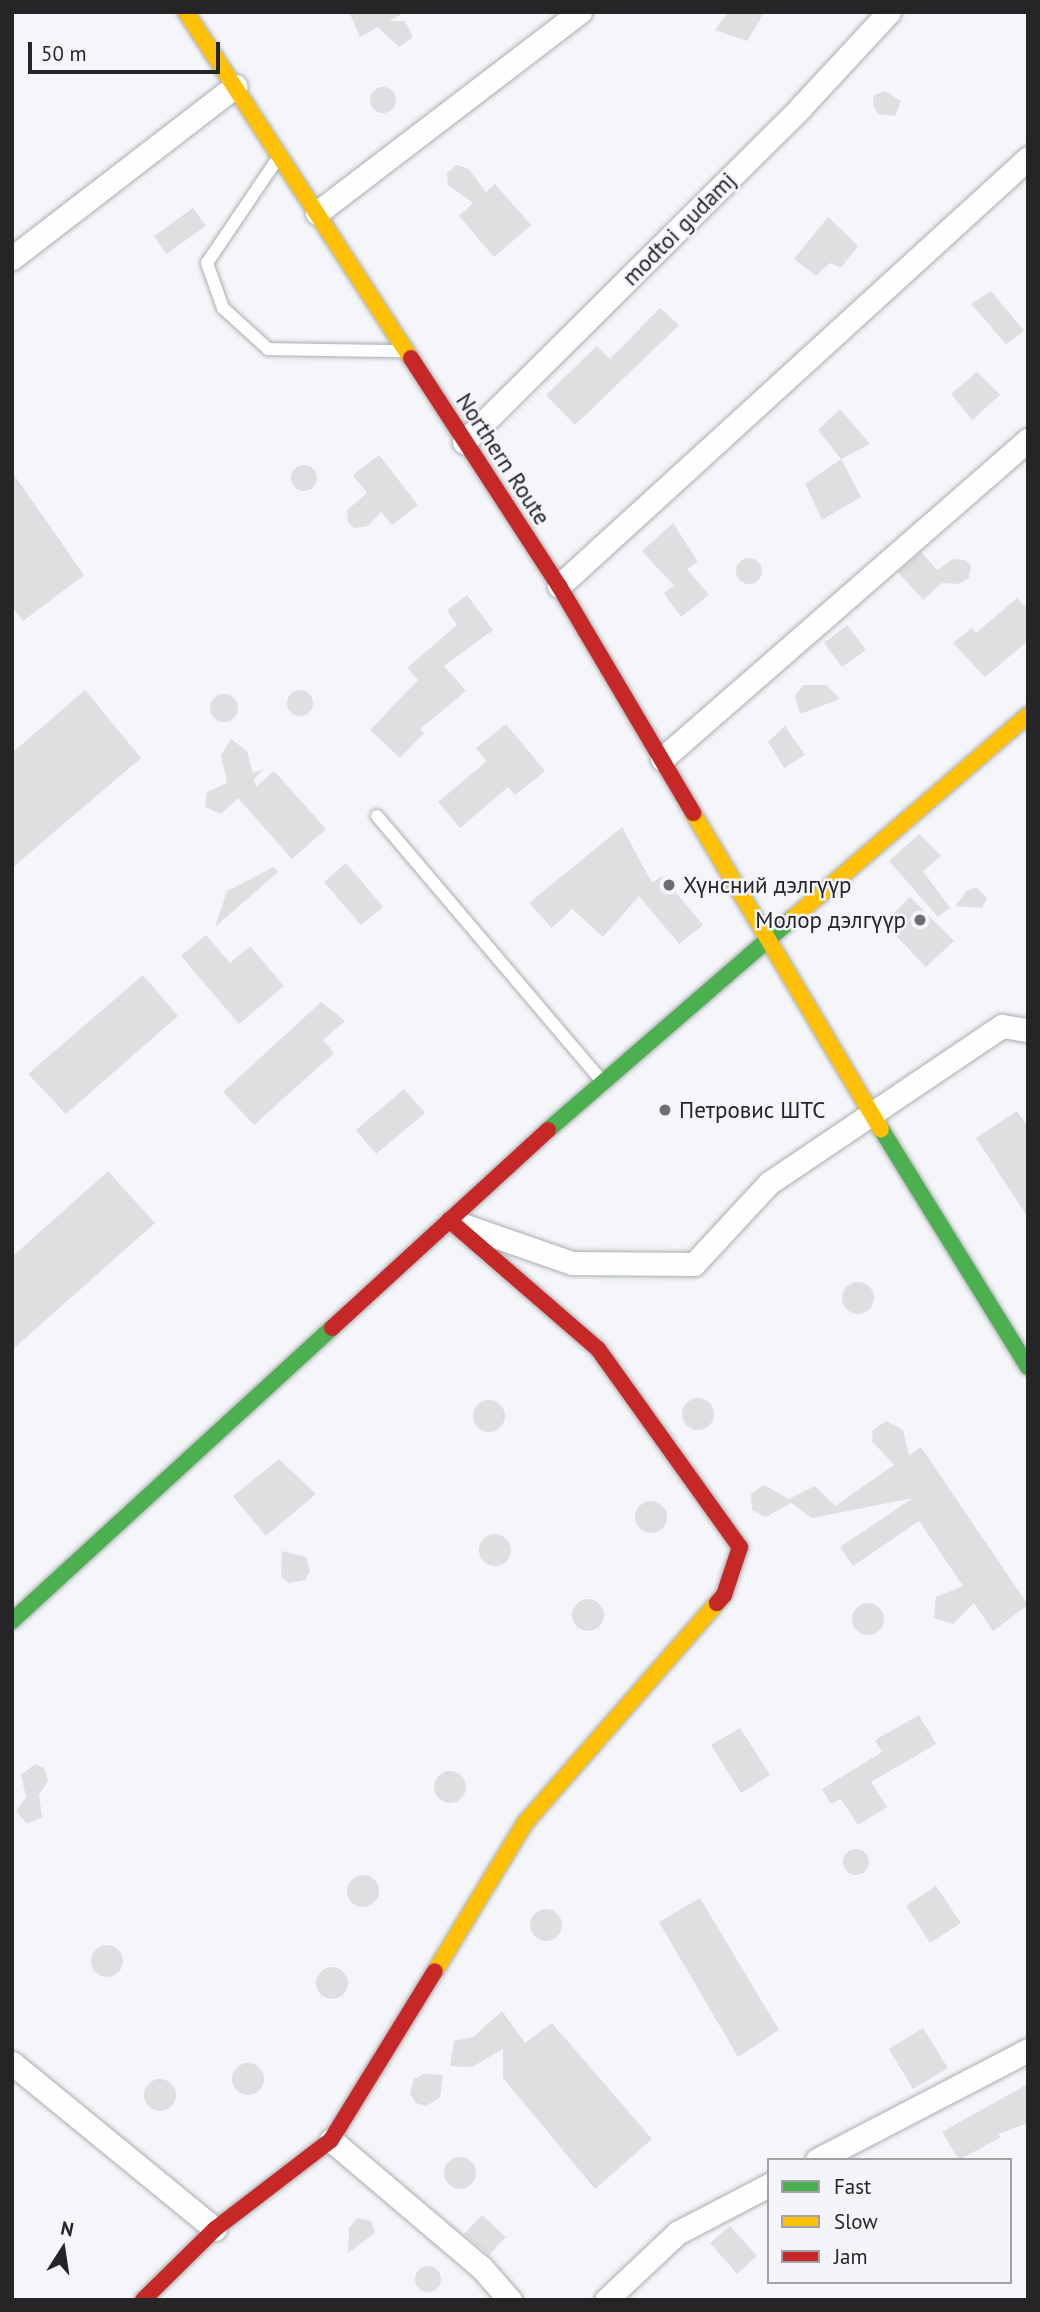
<!DOCTYPE html>
<meta charset="utf-8">
<style>
body{margin:0}
#map{position:relative;width:1040px;height:2312px;overflow:hidden;background:#f4f6f9;font-family:"PT Sans",sans-serif}
div>[style]{position:absolute}
[style*='--x']{left:calc(var(--x)*1px);top:calc(var(--y)*1px);width:calc(var(--w)*1px);rotate:calc(var(--a)*1deg)}
.building>*{inset:0;background:#dedfe1}
.round{border-radius:50%}
.roads{filter:drop-shadow(0 0 2px #abadaf) drop-shadow(0 0 2px #abadaf)}
.lane>*{height:12px;margin:-6px;padding:0 6px;transform-origin:6px;border-radius:6px;background:#fdfefe}
.street>*{height:23px;margin:-11.5px;padding:0 11.5px;transform-origin:11.5px;border-radius:11.5px;background:#fdfefe}
.fast>*{height:16px;margin:-8px;padding:0 8px;transform-origin:8px;border-radius:8px;background:#4caf50}
.slow>*{height:16px;margin:-8px;padding:0 8px;transform-origin:8px;border-radius:8px;background:#ffc107}
.jam>*{height:16px;margin:-8px;padding:0 8px;transform-origin:8px;border-radius:8px;background:#c62828}
.dots>*{width:19px;height:19px;translate:-50% -50%;box-sizing:border-box;border:4px solid #f3f5fa;border-radius:50%}
span{translate:-50% -50%;white-space:nowrap;text-align:center;line-height:1.15;-webkit-text-stroke:5px #f3f5fa;paint-order:stroke}
.street-label{font-size:23px;color:#252527}
.poi-label{font-size:23px;color:#252527}
.left{translate:0 -50%;text-align:left}
.right{translate:-100% -50%;text-align:right}
.frame{position:absolute;inset:0;border:14px solid #252527;pointer-events:none}
.legend{position:absolute;left:767px;top:2158px;width:245px;height:126px;box-sizing:border-box;background:#f3f5fa;border:2px solid #a1a2a6;margin:0;padding:9px 12px;list-style:none;font-size:21px;color:#252527}
.legend li{display:flex;align-items:center;gap:14px;height:35px}
.legend b{width:35px;border:2px solid #a1a2a6}
.north{position:absolute;left:28px;top:2214px;width:70px;height:70px;-webkit-text-stroke:5px #f3f5fa;paint-order:stroke;rotate:12deg;font-size:19px;font-weight:700;line-height:28px;text-align:center;color:#252527}
.north::after{content:'';display:block;margin:auto;width:24px;height:32px;background:#252527;clip-path:polygon(50% 0,100% 100%,50% 72%,0 100%)}
.scale{position:absolute;left:28px;top:42px;width:192px;height:32px;box-sizing:border-box;border:4px solid #252527;border-top:0;padding-left:9px;font-size:21px;line-height:24px;white-space:nowrap;color:#252527;-webkit-text-stroke:5px #f3f5fa;paint-order:stroke}
</style>
<div id="map">
<div class="building">
<div style="clip-path:polygon(349px 12px,405px 12px,389px 21px,405px 21px,413px 37px,399px 47px,378px 27px,360px 37px)"></div>
<div style="clip-path:polygon(729px 12px,765px 12px,747px 41px,715px 30px)"></div>
<div class="round" style="left:370px;top:87px;width:26px;height:26px"></div>
<div style="clip-path:polygon(885px 91px,901px 101px,895px 116px,878px 114px,874px 107px,873px 96px)"></div>
<div style="clip-path:polygon(457px 165px,469px 169px,486px 192px,495px 184px,531px 225px,494px 257px,459px 216px,473px 203px,448px 185px,447px 173px)"></div>
<div style="clip-path:polygon(193px 208px,206px 226px,166px 254px,154px 236px)"></div>
<div style="clip-path:polygon(828px 217px,858px 246px,841px 268px,830px 263px,816px 276px,794px 259px)"></div>
<div style="clip-path:polygon(991px 291px,1024px 331px,1006px 344px,971px 304px)"></div>
<div style="clip-path:polygon(660px 308px,679px 325px,575px 425px,546px 395px,597px 346px,610px 359px)"></div>
<div style="clip-path:polygon(977px 372px,1000px 395px,972px 420px,951px 394px)"></div>
<div style="clip-path:polygon(840px 409px,870px 444px,841px 459px,818px 430px)"></div>
<div style="clip-path:polygon(379px 455px,418px 505px,392px 525px,381px 512px,368px 526px,354px 528px,348px 522px,347px 510px,367px 493px,353px 475px)"></div>
<div style="clip-path:polygon(841px 459px,861px 497px,822px 520px,805px 484px)"></div>
<div class="round" style="left:291px;top:465px;width:26px;height:26px"></div>
<div style="clip-path:polygon(12px 472px,84px 575px,23px 621px,12px 607px)"></div>
<div style="clip-path:polygon(673px 523px,698px 562px,687px 569px,709px 595px,681px 617px,664px 593px,674px 586px,642px 551px)"></div>
<div style="clip-path:polygon(921px 552px,937px 570px,953px 559px,965px 560px,971px 566px,969px 578px,958px 584px,942px 583px,923px 600px,898px 572px)"></div>
<div class="round" style="left:736px;top:558px;width:26px;height:26px"></div>
<div style="clip-path:polygon(467px 595px,493px 630px,444px 666px,466px 691px,420px 729px,424px 733px,400px 758px,370px 730px,418px 680px,407px 668px,457px 625px,447px 610px)"></div>
<div style="clip-path:polygon(1017px 598px,1028px 610px,1028px 641px,985px 677px,953px 643px,972px 628px,976px 633px)"></div>
<div style="clip-path:polygon(847px 625px,866px 650px,842px 667px,824px 643px)"></div>
<div style="clip-path:polygon(803px 685px,826px 685px,840px 699px,800px 714px,795px 696px)"></div>
<div class="round" style="left:287px;top:690px;width:26px;height:26px"></div>
<div style="clip-path:polygon(85px 690px,141px 758px,12px 868px,12px 753px)"></div>
<div class="round" style="left:210px;top:694px;width:28px;height:28px"></div>
<div style="clip-path:polygon(506px 724px,545px 771px,515px 795px,508px 787px,460px 828px,438px 802px,487px 761px,476px 748px)"></div>
<div style="clip-path:polygon(785px 726px,805px 755px,784px 768px,768px 742px)"></div>
<div style="clip-path:polygon(231px 739px,247px 751px,253px 773px,264px 769px,254px 779px,256px 787px,274px 771px,326px 829px,292px 859px,238px 798px,221px 814px,205px 807px,207px 792px,227px 783px,221px 755px)"></div>
<div style="clip-path:polygon(622px 827px,652px 883px,662px 876px,703px 925px,679px 944px,639px 896px,603px 937px,572px 909px,552px 928px,529px 903px)"></div>
<div style="clip-path:polygon(919px 834px,941px 856px,923px 871px,950px 908px,938px 917px,889px 861px)"></div>
<div style="clip-path:polygon(346px 863px,383px 907px,361px 925px,324px 882px)"></div>
<div style="clip-path:polygon(274px 867px,278px 872px,215px 927px,227px 891px)"></div>
<div style="clip-path:polygon(976px 887px,987px 898px,982px 908px,956px 906px,966px 891px)"></div>
<div style="clip-path:polygon(910px 897px,954px 941px,926px 967px,884px 923px)"></div>
<div style="clip-path:polygon(206px 935px,230px 963px,250px 946px,284px 986px,239px 1024px,181px 956px)"></div>
<div style="clip-path:polygon(143px 975px,178px 1016px,66px 1114px,28px 1074px)"></div>
<div style="clip-path:polygon(321px 1002px,345px 1021px,323px 1040px,334px 1053px,254px 1125px,223px 1092px)"></div>
<div style="clip-path:polygon(404px 1089px,425px 1113px,376px 1154px,356px 1130px)"></div>
<div style="clip-path:polygon(1017px 1111px,1028px 1127px,1028px 1218px,976px 1138px)"></div>
<div style="clip-path:polygon(108px 1171px,155px 1223px,12px 1350px,12px 1257px)"></div>
<div class="round" style="left:842px;top:1282px;width:32px;height:32px"></div>
<div class="round" style="left:682px;top:1398px;width:32px;height:32px"></div>
<div class="round" style="left:473px;top:1400px;width:32px;height:32px"></div>
<div style="clip-path:polygon(886px 1421px,903px 1430px,909px 1456px,921px 1447px,1028px 1605px,993px 1631px,974px 1603px,953px 1624px,934px 1618px,936px 1597px,963px 1586px,919px 1521px,853px 1566px,840px 1547px,913px 1498px,812px 1518px,791px 1503px,766px 1517px,752px 1510px,751px 1494px,764px 1485px,789px 1499px,815px 1486px,835px 1506px,894px 1465px,872px 1441px,873px 1430px)"></div>
<div style="clip-path:polygon(279px 1459px,316px 1494px,266px 1536px,233px 1496px)"></div>
<div class="round" style="left:635px;top:1501px;width:32px;height:32px"></div>
<div class="round" style="left:479px;top:1534px;width:32px;height:32px"></div>
<div style="clip-path:polygon(282px 1551px,306px 1557px,310px 1571px,305px 1580px,289px 1583px,281px 1577px)"></div>
<div class="round" style="left:572px;top:1599px;width:32px;height:32px"></div>
<div class="round" style="left:852px;top:1603px;width:32px;height:32px"></div>
<div style="clip-path:polygon(919px 1715px,936px 1744px,871px 1782px,887px 1807px,858px 1825px,841px 1799px,831px 1804px,822px 1789px,882px 1752px,875px 1740px)"></div>
<div style="clip-path:polygon(740px 1728px,770px 1775px,741px 1793px,711px 1745px)"></div>
<div style="clip-path:polygon(35px 1764px,44px 1768px,48px 1781px,39px 1795px,42px 1817px,27px 1824px,16px 1811px,26px 1797px,21px 1775px)"></div>
<div class="round" style="left:434px;top:1771px;width:32px;height:32px"></div>
<div class="round" style="left:843px;top:1849px;width:26px;height:26px"></div>
<div class="round" style="left:347px;top:1875px;width:32px;height:32px"></div>
<div style="clip-path:polygon(936px 1886px,961px 1923px,930px 1943px,906px 1906px)"></div>
<div style="clip-path:polygon(700px 1898px,779px 2030px,738px 2057px,659px 1922px)"></div>
<div class="round" style="left:530px;top:1909px;width:32px;height:32px"></div>
<div class="round" style="left:91px;top:1945px;width:32px;height:32px"></div>
<div class="round" style="left:316px;top:1967px;width:32px;height:32px"></div>
<div style="clip-path:polygon(502px 2011px,525px 2043px,552px 2023px,652px 2139px,595px 2189px,503px 2078px,503px 2049px,472px 2067px,450px 2066px,454px 2041px,473px 2037px)"></div>
<div style="clip-path:polygon(923px 2028px,948px 2068px,913px 2089px,889px 2049px)"></div>
<div class="round" style="left:232px;top:2063px;width:32px;height:32px"></div>
<div style="clip-path:polygon(424px 2074px,443px 2075px,440px 2098px,426px 2106px,416px 2103px,410px 2094px,414px 2079px)"></div>
<div class="round" style="left:144px;top:2079px;width:32px;height:32px"></div>
<div style="clip-path:polygon(1028px 2084px,1028px 2123px,998px 2134px,1001px 2137px,959px 2160px,942px 2132px)"></div>
<div class="round" style="left:444px;top:2157px;width:32px;height:32px"></div>
<div style="clip-path:polygon(482px 2215px,506px 2237px,489px 2255px,464px 2234px)"></div>
<div style="clip-path:polygon(357px 2218px,371px 2221px,375px 2233px,348px 2253px,349px 2228px)"></div>
<div style="clip-path:polygon(730px 2226px,757px 2256px,737px 2274px,710px 2243px)"></div>
<div class="round" style="left:415px;top:2266px;width:26px;height:26px"></div>
</div>
<div class="roads">
<div class="lane">
<div style="--x:276;--y:161;--w:123;--a:124.1"></div>
<div style="--x:207;--y:263;--w:48;--a:70.4"></div>
<div style="--x:223;--y:308;--w:61;--a:42.3"></div>
<div style="--x:268;--y:349;--w:132;--a:0.9"></div>
<div style="--x:377;--y:816;--w:346;--a:49.7"></div>
</div>
<div class="street">
<div style="--x:317;--y:213;--w:331;--a:-37.4"></div>
<div style="--x:12;--y:258;--w:282;--a:-37.6"></div>
<div style="--x:464;--y:442;--w:475;--a:-44.8"></div>
<div style="--x:801;--y:107;--w:129;--a:-47.2"></div>
<div style="--x:559;--y:586;--w:635;--a:-42.38"></div>
<div style="--x:662;--y:759;--w:486;--a:-41.1"></div>
<div style="--x:463;--y:1225;--w:115;--a:19.2"></div>
<div style="--x:572;--y:1263;--w:122;--a:0.5"></div>
<div style="--x:694;--y:1264;--w:110;--a:-47.2"></div>
<div style="--x:769;--y:1183;--w:281;--a:-34"></div>
<div style="--x:1002;--y:1026;--w:26;--a:9"></div>
<div style="--x:12;--y:2063;--w:262;--a:39.3"></div>
<div style="--x:331;--y:2140;--w:197;--a:40.3"></div>
<div style="--x:481;--y:2267;--w:44;--a:48.7"></div>
<div style="--x:817;--y:2160;--w:238;--a:-27.5"></div>
<div style="--x:606;--y:2300;--w:98;--a:-43.3"></div>
<div style="--x:677;--y:2233;--w:104;--a:-27.6"></div>
</div>
<div class="fast">
<div style="--x:881;--y:1129;--w:280;--a:58.3"></div>
<div style="--x:548;--y:1130;--w:324;--a:-40.9"></div>
<div style="--x:12;--y:1621;--w:434;--a:-42.5"></div>
</div>
<div class="slow">
<div style="--x:186;--y:12;--w:413;--a:57"></div>
<div style="--x:693;--y:813;--w:368;--a:59.3"></div>
<div style="--x:793;--y:918;--w:311;--a:-40.8"></div>
<div style="--x:435;--y:1971;--w:173;--a:-58.7"></div>
<div style="--x:525;--y:1823;--w:292;--a:-48.9"></div>
</div>
<div class="jam">
<div style="--x:411;--y:358;--w:272;--a:57"></div>
<div style="--x:559;--y:586;--w:264;--a:59.4"></div>
<div style="--x:449;--y:1220;--w:197;--a:40.9"></div>
<div style="--x:598;--y:1349;--w:244;--a:54.4"></div>
<div style="--x:740;--y:1547;--w:51;--a:108.4"></div>
<div style="--x:724;--y:1595;--w:11;--a:131"></div>
<div style="--x:332;--y:1328;--w:293;--a:-42.5"></div>
<div style="--x:143;--y:2300;--w:101;--a:-44.6"></div>
<div style="--x:215;--y:2229;--w:146;--a:-37.5"></div>
<div style="--x:331;--y:2140;--w:198;--a:-58.4"></div>
</div>
</div>
<div class="dots">
<div style="left:669px;top:885px;background:#6d6e70"></div>
<div style="left:920px;top:920px;background:#6d6e70"></div>
<div style="left:665px;top:1110px;background:#6d6e70"></div>
</div>
<div class="street-label">
<span style="left:679px;top:229px;rotate:-45deg">modtoi gudamj</span>
<span style="left:503px;top:459px;rotate:57deg">Northern Route</span>
</div>
<div class="poi-label">
<span class="left" style="left:683px;top:885px">Хүнсний дэлгүүр</span>
<span class="right" style="left:906px;top:920px">Молор дэлгүүр</span>
<span class="left" style="left:679px;top:1110px">Петровис ШТС</span>
</div>
<div class="frame"></div>
<ul class="legend">
<li><b style="height:9px;background:#4caf50"></b>Fast</li>
<li><b style="height:9px;background:#ffc107"></b>Slow</li>
<li><b style="height:9px;background:#c62828"></b>Jam</li>
</ul>
<div class="north">N</div>
<div class="scale">50 m</div>
</div>
